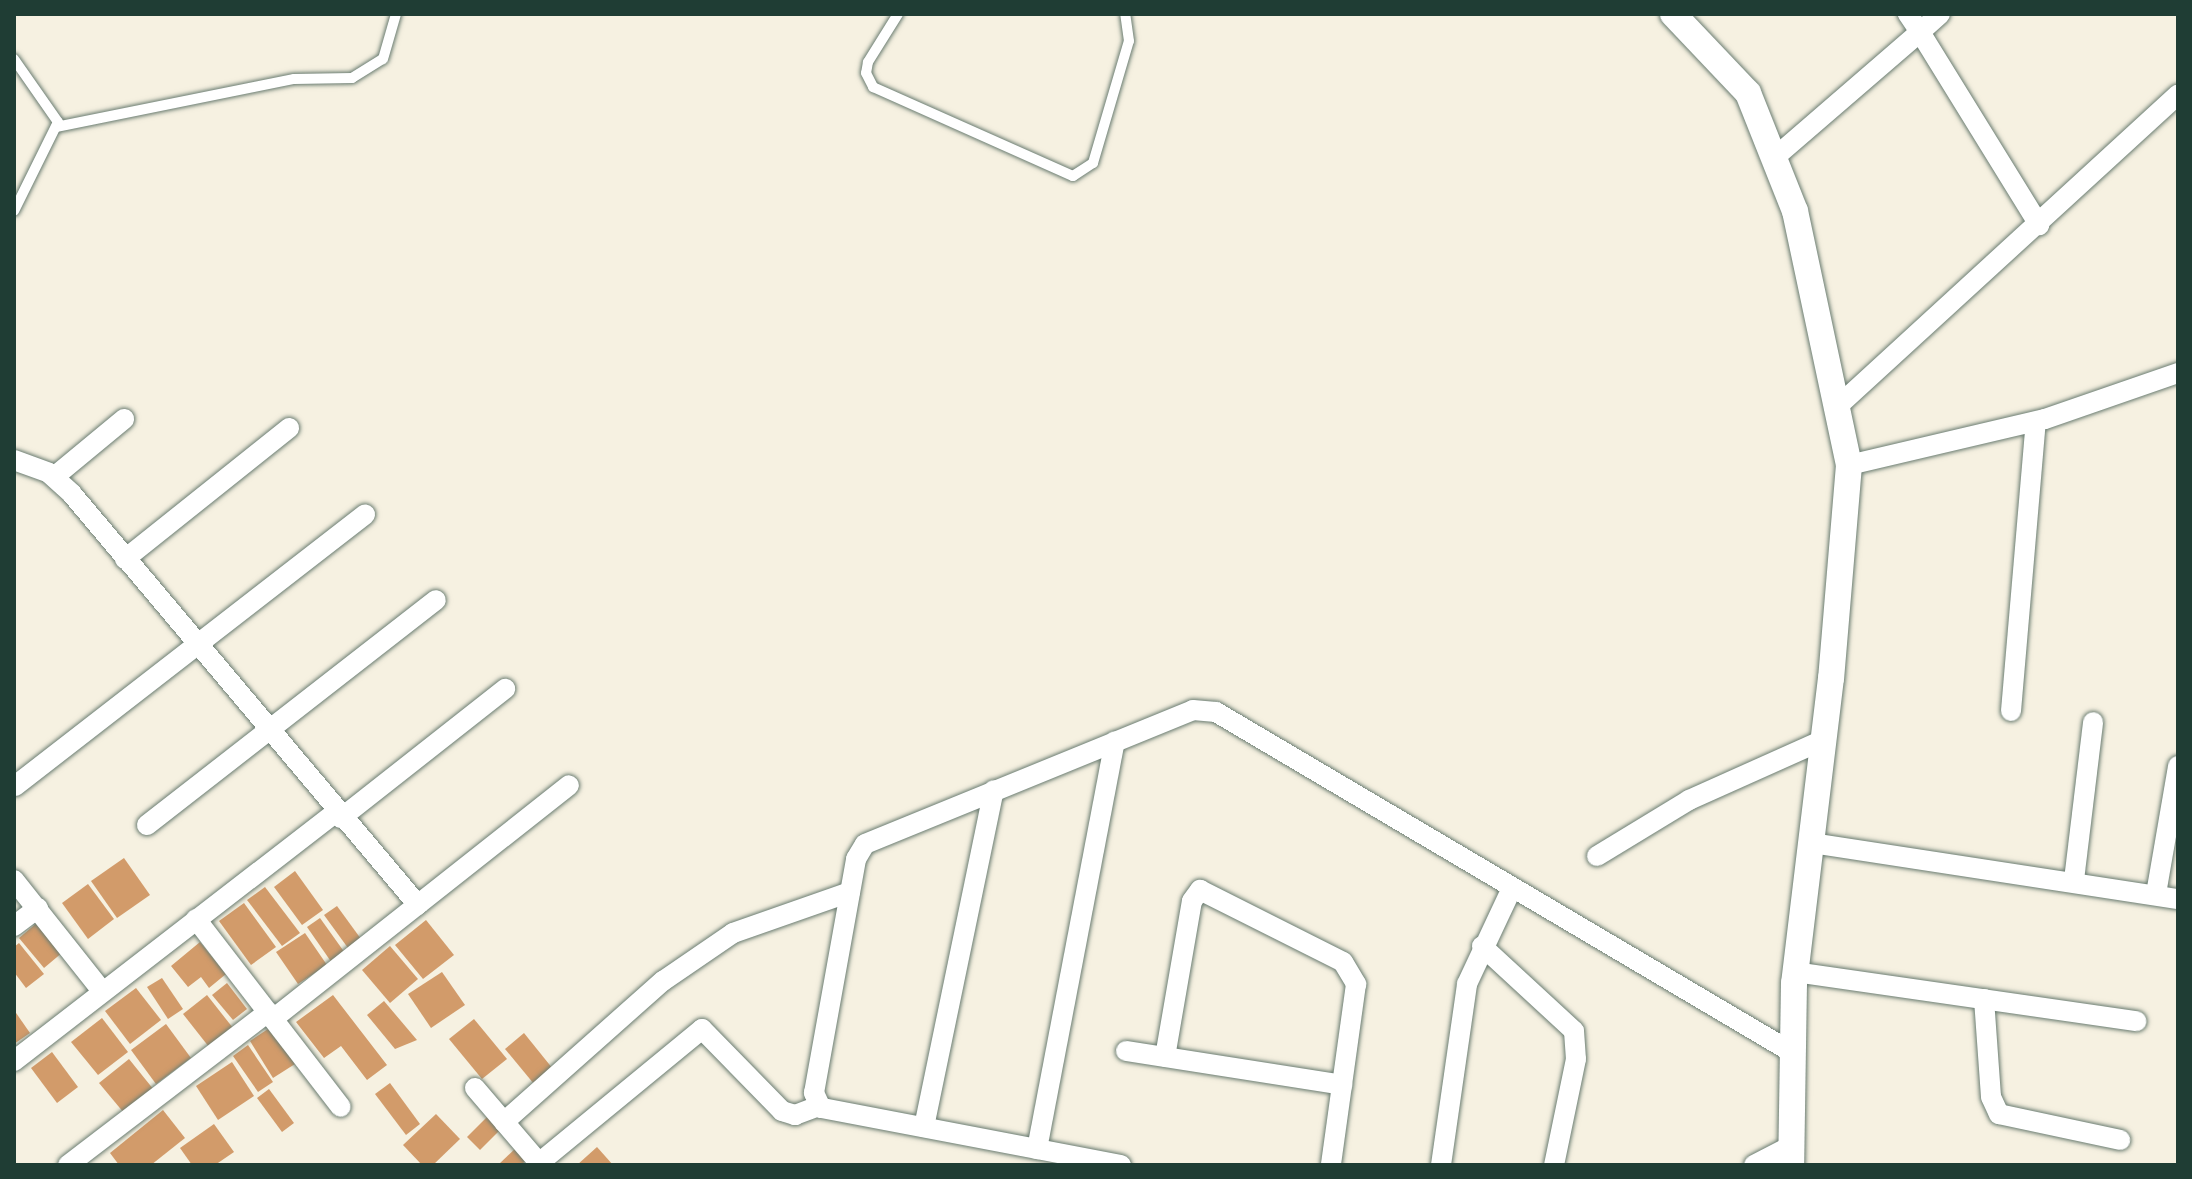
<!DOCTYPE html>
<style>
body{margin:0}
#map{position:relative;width:2192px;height:1179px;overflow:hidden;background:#f6f1e1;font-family:Itim,sans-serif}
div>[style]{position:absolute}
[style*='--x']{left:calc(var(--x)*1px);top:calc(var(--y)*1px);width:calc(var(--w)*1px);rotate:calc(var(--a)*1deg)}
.building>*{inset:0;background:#d29b6a}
.roads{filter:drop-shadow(0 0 2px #6a7c71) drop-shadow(0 0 2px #6a7c71)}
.service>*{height:10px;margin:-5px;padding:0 5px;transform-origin:5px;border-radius:5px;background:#fff}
.minor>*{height:20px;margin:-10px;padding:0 10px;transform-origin:10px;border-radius:10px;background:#fff}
.tertiary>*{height:26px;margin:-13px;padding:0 13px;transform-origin:13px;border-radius:13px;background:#fff}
span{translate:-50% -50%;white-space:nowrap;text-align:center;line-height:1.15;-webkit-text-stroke:8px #fff;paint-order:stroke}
.frame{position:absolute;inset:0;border:16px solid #1f3d34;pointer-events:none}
</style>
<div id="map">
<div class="building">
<div style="clip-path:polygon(124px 858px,150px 895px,117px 918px,91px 881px)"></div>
<div style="clip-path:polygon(295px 871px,323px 910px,302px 925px,274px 887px)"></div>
<div style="clip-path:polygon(88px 884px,114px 919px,88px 939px,62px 903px)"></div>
<div style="clip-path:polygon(265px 887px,300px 933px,282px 946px,247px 900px)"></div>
<div style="clip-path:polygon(244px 903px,276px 947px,251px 965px,219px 921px)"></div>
<div style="clip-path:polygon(337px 906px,361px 939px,348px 948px,324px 915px)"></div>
<div style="clip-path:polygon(320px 918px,345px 953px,332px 963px,307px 927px)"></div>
<div style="clip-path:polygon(426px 920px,454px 955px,423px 979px,395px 945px)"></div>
<div style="clip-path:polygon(38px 922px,63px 952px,44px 968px,19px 938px)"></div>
<div style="clip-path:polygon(305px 933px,327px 965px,298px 984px,276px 952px)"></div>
<div style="clip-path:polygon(200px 942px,226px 974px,209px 988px,201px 977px,188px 987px,171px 966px)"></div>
<div style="clip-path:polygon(19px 943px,44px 974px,26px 988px,14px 972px,14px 947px)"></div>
<div style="clip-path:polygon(390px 946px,418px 979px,390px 1003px,362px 970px)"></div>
<div style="clip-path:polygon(442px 972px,465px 1005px,431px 1028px,408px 994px)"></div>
<div style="clip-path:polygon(162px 978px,183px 1009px,168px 1019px,147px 987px)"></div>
<div style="clip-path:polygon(227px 983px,247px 1009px,233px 1020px,212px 995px)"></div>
<div style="clip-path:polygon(136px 988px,161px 1020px,130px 1044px,105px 1011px)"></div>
<div style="clip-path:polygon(207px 995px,233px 1028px,209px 1047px,183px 1014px)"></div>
<div style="clip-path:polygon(333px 995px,387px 1065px,367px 1080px,341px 1046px,324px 1058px,296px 1022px)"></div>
<div style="clip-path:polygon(384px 1001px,417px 1040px,395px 1049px,367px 1015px)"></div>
<div style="clip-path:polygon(14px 1010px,30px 1033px,14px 1044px)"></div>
<div style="clip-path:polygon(102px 1018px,128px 1052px,98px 1075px,71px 1042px)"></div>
<div style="clip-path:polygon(474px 1019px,507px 1059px,482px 1079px,449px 1039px)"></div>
<div style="clip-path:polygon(166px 1024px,191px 1058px,156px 1084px,131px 1050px)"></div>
<div style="clip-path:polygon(271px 1027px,295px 1064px,273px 1078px,250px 1041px)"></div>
<div style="clip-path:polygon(524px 1033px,553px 1069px,534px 1084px,505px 1049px)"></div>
<div style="clip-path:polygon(248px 1045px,273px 1082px,258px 1092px,233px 1056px)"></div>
<div style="clip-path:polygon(52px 1052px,78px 1087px,57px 1103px,31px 1068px)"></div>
<div style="clip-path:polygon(129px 1059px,154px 1090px,124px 1113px,99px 1083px)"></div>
<div style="clip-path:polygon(232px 1062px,254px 1096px,218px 1120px,196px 1086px)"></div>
<div style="clip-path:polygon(390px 1083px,420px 1124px,406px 1135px,375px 1094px)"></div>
<div style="clip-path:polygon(269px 1089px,294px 1123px,282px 1132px,257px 1098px)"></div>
<div style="clip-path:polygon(163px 1110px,185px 1138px,151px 1165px,119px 1165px,110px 1153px)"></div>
<div style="clip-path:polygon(436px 1114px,460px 1139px,433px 1165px,422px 1165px,403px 1145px)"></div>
<div style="clip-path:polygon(490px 1114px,503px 1127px,480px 1150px,467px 1137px)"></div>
<div style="clip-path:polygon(214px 1124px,234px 1152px,215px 1165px,192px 1165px,180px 1148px)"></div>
<div style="clip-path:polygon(519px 1145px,530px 1157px,521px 1165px,498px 1165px)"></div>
<div style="clip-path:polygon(597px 1147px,613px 1165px,577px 1165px)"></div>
</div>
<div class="roads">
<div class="service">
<div style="--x:898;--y:14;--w:57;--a:122"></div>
<div style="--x:868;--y:62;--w:11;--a:100"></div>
<div style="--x:866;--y:73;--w:16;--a:63"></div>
<div style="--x:873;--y:87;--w:219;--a:24"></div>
<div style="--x:1073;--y:176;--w:24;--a:-33"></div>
<div style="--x:1093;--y:163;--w:127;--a:-73.6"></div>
<div style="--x:1129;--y:41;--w:27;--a:-98"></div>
<div style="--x:14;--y:59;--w:77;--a:55.1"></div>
<div style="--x:58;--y:122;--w:99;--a:116.3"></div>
<div style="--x:56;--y:127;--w:243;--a:-11.4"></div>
<div style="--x:294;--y:79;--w:58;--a:-1"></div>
<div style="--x:352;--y:78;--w:36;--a:-32"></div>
<div style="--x:383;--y:59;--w:47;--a:-73.9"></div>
</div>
<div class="minor">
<div style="--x:1940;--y:14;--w:27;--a:138"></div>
<div style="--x:1920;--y:32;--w:227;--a:58.3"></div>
<div style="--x:1774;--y:158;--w:193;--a:-40.8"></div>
<div style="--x:1920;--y:32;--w:22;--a:-124"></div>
<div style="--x:1838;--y:406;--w:461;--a:-42.5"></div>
<div style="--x:14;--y:460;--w:37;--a:20"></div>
<div style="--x:49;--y:473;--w:31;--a:42"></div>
<div style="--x:72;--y:494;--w:537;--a:49.91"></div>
<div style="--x:1849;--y:465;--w:201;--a:-13.2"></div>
<div style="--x:2045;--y:419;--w:141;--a:-19.1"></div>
<div style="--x:54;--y:477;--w:91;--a:-39.6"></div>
<div style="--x:125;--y:559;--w:210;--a:-38.6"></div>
<div style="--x:2011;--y:711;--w:290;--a:-85.1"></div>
<div style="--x:15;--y:786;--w:443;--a:-37.8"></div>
<div style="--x:341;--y:818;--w:209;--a:-38.2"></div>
<div style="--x:147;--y:825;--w:366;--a:-37.9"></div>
<div style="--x:1811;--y:843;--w:371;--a:8.7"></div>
<div style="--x:1597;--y:856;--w:108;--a:-31.3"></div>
<div style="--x:1689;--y:800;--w:147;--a:-24.1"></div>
<div style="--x:14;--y:880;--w:142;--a:51.6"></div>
<div style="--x:2074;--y:880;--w:159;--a:-83.1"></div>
<div style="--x:2156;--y:894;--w:130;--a:-80.2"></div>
<div style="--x:196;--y:919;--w:237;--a:52.4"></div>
<div style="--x:14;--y:926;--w:30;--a:-37"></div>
<div style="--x:1482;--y:946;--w:125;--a:42.7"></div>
<div style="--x:1574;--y:1031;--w:28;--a:86"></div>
<div style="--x:1576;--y:1059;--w:108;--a:101.7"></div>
<div style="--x:1795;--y:972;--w:345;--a:8.2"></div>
<div style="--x:1984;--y:999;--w:98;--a:85.9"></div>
<div style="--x:1991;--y:1097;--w:19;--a:65"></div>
<div style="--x:1999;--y:1114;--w:124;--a:12.1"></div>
<div style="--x:273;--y:1019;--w:377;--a:-38.3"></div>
<div style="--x:1126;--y:1051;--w:219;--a:8.9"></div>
<div style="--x:1165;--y:1057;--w:158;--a:-80.2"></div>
<div style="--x:1192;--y:901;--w:14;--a:-54"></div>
<div style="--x:1200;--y:890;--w:160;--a:26.7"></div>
<div style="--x:1343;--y:962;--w:26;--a:59"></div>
<div style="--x:1356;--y:984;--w:183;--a:97.9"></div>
<div style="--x:14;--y:1061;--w:407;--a:-37.7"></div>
<div style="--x:475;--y:1088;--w:101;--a:49.4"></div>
<div style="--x:504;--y:1122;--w:213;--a:-41.6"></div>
<div style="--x:663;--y:981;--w:85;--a:-34.4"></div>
<div style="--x:733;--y:933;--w:124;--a:-19.3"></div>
<div style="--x:924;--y:1127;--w:344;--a:-78.3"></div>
<div style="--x:1037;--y:1149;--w:415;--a:-79.2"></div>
<div style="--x:539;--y:1163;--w:211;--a:-39.4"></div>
<div style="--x:702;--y:1029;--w:115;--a:45.7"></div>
<div style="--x:782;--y:1111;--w:14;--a:17"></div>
<div style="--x:795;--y:1115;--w:25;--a:-21"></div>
<div style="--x:68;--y:1165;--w:252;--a:-37.4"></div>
<div style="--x:1121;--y:1165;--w:305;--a:-169.2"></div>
<div style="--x:821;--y:1108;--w:17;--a:-115"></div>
<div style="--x:814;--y:1093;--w:238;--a:-79.8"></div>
<div style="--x:856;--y:859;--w:17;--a:-59"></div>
<div style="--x:865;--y:844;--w:354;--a:-22.2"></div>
<div style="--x:1193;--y:710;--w:23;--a:5"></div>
<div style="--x:1216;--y:712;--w:670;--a:30.58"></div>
<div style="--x:1441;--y:1165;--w:183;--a:-81.8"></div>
<div style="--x:1467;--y:984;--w:106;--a:-64.9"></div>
<div style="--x:1754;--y:1165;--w:42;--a:-27.2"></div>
</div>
<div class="tertiary">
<div style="--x:1673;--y:14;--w:109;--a:46.5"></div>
<div style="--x:1748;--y:93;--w:127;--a:68.3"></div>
<div style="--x:1795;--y:211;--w:260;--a:78"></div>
<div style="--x:1849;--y:465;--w:214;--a:94.8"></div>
<div style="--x:1831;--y:678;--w:307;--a:96.9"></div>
<div style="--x:1794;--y:983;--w:182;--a:90.9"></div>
</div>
</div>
<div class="frame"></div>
</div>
